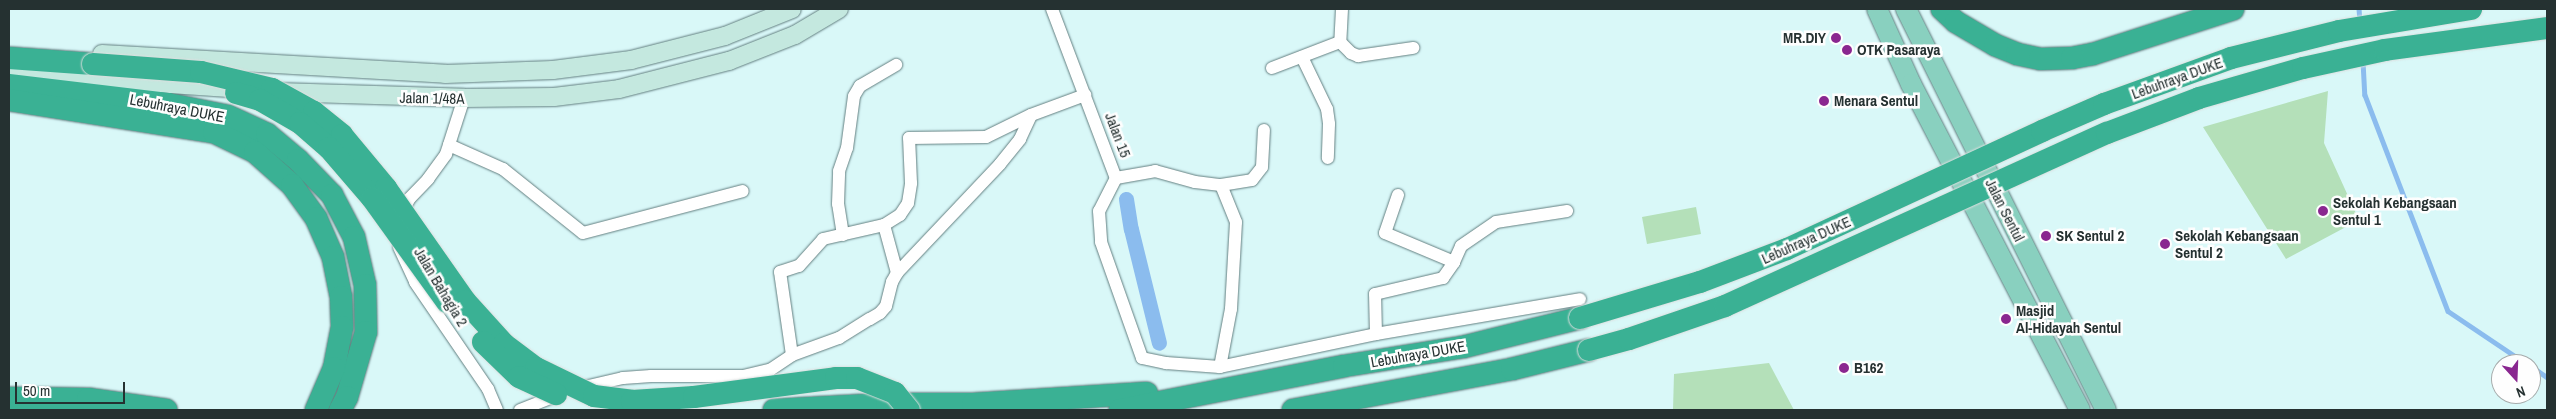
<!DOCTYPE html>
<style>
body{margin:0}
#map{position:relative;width:2556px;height:419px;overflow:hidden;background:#d9f8f8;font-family:"Archivo Narrow",sans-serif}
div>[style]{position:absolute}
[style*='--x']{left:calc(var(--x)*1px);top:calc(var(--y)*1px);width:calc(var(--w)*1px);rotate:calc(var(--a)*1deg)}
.green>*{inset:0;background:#b4e0b9}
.stream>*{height:4.5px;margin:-2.25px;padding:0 2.25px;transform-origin:2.25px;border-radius:2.25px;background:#8bbcee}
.canal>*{height:15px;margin:-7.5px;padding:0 7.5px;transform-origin:7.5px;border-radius:7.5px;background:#8bbcee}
.roads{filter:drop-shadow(0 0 1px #637f80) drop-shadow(0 0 1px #637f80)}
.street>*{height:12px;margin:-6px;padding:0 6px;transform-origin:6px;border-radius:6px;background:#fff}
.secondary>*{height:18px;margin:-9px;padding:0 9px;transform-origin:9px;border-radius:9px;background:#c4e8df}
.primary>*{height:20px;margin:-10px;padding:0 10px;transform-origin:10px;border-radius:10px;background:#89d0bf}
.highway>*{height:22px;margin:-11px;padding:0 11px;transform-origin:11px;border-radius:11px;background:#3ab194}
.bridges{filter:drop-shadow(0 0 1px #dcdede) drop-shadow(0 0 1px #dcdede)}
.highway-bridge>*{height:22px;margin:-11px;padding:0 11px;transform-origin:11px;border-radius:11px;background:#3ab194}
.dots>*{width:14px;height:14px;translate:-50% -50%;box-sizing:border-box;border:2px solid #fefefe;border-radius:50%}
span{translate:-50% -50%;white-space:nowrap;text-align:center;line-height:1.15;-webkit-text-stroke:5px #fefefe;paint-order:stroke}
.poi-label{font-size:15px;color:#253131;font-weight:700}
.right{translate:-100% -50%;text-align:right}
.left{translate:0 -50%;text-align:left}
.street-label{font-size:15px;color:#253131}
.frame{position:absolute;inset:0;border:10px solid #253131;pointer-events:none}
.north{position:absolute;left:2491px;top:354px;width:50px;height:50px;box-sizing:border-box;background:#fefefe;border:1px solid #a7acac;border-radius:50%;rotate:160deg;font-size:14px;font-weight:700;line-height:20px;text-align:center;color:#253131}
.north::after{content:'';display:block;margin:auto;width:18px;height:22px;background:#8a2790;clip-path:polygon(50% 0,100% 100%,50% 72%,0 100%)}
.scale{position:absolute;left:15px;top:382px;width:110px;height:22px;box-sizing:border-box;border:2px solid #253131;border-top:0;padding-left:6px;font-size:15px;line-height:18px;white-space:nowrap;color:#253131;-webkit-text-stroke:4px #fefefe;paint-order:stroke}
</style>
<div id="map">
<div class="green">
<div style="clip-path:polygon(2328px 91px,2324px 143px,2359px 220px,2286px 259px,2203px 127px)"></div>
<div style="clip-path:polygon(1696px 207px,1701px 234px,1647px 244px,1642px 217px)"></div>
<div style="clip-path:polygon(1769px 363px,1794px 410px,1673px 410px,1674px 374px)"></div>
</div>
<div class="stream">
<div style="--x:2359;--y:9;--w:12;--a:85"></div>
<div style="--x:2363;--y:61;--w:34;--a:87"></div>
<div style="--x:2365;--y:95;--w:231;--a:69"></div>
<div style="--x:2448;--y:311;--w:95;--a:33.9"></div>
<div style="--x:2531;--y:366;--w:19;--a:35"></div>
</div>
<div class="canal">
<div style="--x:1126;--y:199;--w:30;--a:81"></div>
<div style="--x:1131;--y:229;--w:117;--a:76.2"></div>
</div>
<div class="roads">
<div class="street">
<div style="--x:1052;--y:9;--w:181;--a:69.3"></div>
<div style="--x:1116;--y:178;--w:37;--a:117"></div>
<div style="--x:1099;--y:211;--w:31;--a:86"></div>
<div style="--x:1101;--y:242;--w:123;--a:70.5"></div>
<div style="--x:1142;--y:358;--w:25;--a:12"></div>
<div style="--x:1166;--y:363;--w:54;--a:4.2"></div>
<div style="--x:1220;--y:367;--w:59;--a:-79.3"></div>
<div style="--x:1231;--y:309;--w:87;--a:-86.7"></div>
<div style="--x:1236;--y:222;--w:40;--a:-112"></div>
<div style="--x:1342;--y:9;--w:33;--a:93"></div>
<div style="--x:1340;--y:42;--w:16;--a:45"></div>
<div style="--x:1351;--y:53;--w:8;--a:23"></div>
<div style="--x:1358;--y:56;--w:56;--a:-8.3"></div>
<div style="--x:1302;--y:57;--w:58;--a:64.3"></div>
<div style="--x:1327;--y:109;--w:15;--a:82"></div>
<div style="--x:1329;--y:124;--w:34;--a:92"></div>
<div style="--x:1272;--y:68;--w:73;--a:-20.9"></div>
<div style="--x:449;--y:145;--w:59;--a:24"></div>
<div style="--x:503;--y:169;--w:102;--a:38.7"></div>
<div style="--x:583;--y:233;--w:165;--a:-14.7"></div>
<div style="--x:1116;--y:178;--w:40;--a:-10"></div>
<div style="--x:1155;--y:171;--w:41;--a:15.4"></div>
<div style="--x:1195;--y:182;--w:26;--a:7"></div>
<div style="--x:1221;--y:185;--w:31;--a:-9"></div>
<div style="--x:1252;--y:180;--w:16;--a:-52"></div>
<div style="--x:1262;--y:167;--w:37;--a:-87"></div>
<div style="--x:1398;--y:195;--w:40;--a:108.9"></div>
<div style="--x:1385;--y:233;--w:75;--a:22.8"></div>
<div style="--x:1454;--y:262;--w:17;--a:-66"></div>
<div style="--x:1461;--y:246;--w:42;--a:-34.4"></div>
<div style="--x:1496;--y:222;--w:72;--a:-8.8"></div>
<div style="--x:401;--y:215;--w:18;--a:-63"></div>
<div style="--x:409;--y:199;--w:28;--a:-46"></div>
<div style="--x:428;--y:179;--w:31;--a:-54"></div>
<div style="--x:446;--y:154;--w:59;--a:-72.2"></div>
<div style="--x:884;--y:225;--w:50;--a:74.8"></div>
<div style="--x:843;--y:235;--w:31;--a:-99"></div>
<div style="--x:838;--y:204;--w:33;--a:-88"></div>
<div style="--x:839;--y:171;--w:24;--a:-71"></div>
<div style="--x:847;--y:148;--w:52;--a:-82.3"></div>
<div style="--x:854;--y:96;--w:12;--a:-59"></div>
<div style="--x:860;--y:86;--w:42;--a:-30.3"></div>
<div style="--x:399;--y:247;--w:38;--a:65"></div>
<div style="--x:415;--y:282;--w:130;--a:55.7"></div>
<div style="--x:488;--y:389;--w:23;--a:67"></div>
<div style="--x:1376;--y:334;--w:40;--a:-91.4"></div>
<div style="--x:1375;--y:294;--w:70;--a:-13.2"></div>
<div style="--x:1443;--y:278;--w:19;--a:-55"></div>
<div style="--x:792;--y:355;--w:84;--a:-98.2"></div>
<div style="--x:780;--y:272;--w:20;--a:-18"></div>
<div style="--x:799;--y:266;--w:36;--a:-48"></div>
<div style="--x:823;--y:239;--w:63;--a:-12.9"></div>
<div style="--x:884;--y:225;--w:19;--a:-32"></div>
<div style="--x:900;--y:215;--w:14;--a:-56"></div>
<div style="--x:908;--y:203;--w:20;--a:-81"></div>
<div style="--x:911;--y:183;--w:45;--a:-92.5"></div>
<div style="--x:909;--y:138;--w:77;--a:-0.7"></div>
<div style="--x:986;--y:137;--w:50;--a:-26.1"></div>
<div style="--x:1031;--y:115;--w:58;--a:-20.3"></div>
<div style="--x:1220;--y:367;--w:159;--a:-11.9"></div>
<div style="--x:1376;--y:334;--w:207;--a:-9.7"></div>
<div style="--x:580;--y:388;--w:44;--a:-13.1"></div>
<div style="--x:623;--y:378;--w:28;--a:-4"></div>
<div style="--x:651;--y:376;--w:92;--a:0"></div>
<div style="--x:743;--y:376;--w:28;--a:-13"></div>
<div style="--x:770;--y:370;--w:27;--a:-34"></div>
<div style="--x:792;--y:355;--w:50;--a:-19.9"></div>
<div style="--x:839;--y:338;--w:36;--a:-32"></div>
<div style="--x:870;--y:319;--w:12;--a:-31"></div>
<div style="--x:880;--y:313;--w:9;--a:-49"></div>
<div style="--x:886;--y:306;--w:25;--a:-76"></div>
<div style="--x:892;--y:282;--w:10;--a:-61"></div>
<div style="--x:897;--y:273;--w:150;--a:-46.6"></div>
<div style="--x:1000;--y:164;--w:32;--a:-51"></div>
<div style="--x:1020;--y:139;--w:26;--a:-65"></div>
<div style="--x:520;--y:410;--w:41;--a:-21.5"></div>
</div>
<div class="secondary">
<div style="--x:102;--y:54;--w:344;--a:3.3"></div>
<div style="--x:445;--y:74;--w:108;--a:-2.1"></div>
<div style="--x:553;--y:70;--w:79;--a:-7.3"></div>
<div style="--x:631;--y:60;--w:97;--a:-14.3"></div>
<div style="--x:725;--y:36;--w:72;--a:-21.9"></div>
<div style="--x:9;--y:73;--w:235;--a:3.9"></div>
<div style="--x:278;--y:92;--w:186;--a:1.8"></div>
<div style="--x:464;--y:98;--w:90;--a:-0.6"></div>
<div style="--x:554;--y:97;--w:65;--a:-7"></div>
<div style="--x:619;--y:89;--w:114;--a:-14.3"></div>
<div style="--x:729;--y:61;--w:71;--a:-21.5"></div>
<div style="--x:795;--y:35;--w:51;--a:-30.6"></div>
</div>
<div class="primary">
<div style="--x:1877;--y:9;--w:82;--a:65.6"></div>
<div style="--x:1911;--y:84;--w:367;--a:62.6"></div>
<div style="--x:1906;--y:9;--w:448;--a:63.5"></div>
</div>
<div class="highway">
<div style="--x:1942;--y:9;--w:19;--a:43"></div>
<div style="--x:1956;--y:22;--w:45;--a:30.5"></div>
<div style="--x:1995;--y:45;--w:24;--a:22"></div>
<div style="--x:2017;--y:54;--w:24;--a:12"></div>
<div style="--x:2040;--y:59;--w:32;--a:-2"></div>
<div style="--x:2072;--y:58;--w:21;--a:-11"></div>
<div style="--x:2093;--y:54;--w:147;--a:-17.8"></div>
<div style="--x:9;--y:58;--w:84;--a:4.1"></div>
<div style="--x:9;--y:85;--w:160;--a:6.8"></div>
<div style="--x:168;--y:104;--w:61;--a:11.3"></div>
<div style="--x:228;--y:116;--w:43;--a:24.8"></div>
<div style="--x:267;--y:134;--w:40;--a:40"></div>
<div style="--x:298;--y:160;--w:49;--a:45.8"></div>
<div style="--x:332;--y:195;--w:47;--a:62.4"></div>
<div style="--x:354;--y:237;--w:49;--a:77.1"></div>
<div style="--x:365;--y:285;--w:47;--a:88.8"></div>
<div style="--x:366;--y:332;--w:68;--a:106.3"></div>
<div style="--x:347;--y:397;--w:15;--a:118"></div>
<div style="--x:9;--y:100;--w:207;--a:8.9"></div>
<div style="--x:214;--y:132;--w:46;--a:26"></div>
<div style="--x:255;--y:152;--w:50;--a:41.7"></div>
<div style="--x:292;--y:185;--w:41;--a:54"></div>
<div style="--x:316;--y:218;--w:43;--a:66.4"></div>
<div style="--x:333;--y:257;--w:41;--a:78.7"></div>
<div style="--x:341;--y:297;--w:30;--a:88"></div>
<div style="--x:342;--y:327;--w:42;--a:101"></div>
<div style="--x:334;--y:368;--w:46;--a:113.2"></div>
<div style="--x:9;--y:398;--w:79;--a:0.7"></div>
<div style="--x:88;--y:399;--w:79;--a:8"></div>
<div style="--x:774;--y:410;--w:113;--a:-3"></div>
<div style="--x:887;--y:404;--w:86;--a:0"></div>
<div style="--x:973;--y:404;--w:174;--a:-3.6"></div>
<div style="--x:1120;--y:410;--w:228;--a:-11.1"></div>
<div style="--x:1344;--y:366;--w:121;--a:-9.1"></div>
<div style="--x:1463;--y:347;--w:121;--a:-13.9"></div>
<div style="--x:1293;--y:410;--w:223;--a:-10.6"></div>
<div style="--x:1512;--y:369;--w:79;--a:-13.9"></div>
</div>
</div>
<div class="bridges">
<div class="highway-bridge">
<div style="--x:93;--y:64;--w:108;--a:4.2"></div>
<div style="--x:201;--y:72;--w:73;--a:13.5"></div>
<div style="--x:272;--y:89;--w:48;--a:28.7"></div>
<div style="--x:314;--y:112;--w:36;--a:39"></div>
<div style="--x:342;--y:135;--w:69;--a:50.3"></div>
<div style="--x:386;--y:188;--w:138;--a:55"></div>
<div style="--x:465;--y:301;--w:58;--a:47.8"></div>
<div style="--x:504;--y:344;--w:40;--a:37"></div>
<div style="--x:536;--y:368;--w:64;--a:25.8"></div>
<div style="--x:594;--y:396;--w:38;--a:7"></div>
<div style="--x:632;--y:401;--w:62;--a:-3.7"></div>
<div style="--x:694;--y:397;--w:143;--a:-7.6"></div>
<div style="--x:836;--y:378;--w:21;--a:0"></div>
<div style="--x:857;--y:378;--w:41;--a:21.5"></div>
<div style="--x:895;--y:393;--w:22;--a:51"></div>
<div style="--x:236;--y:93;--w:25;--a:16"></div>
<div style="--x:260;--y:100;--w:46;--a:29.9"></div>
<div style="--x:300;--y:123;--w:38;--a:41"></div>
<div style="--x:329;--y:148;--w:66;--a:49.3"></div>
<div style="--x:372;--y:198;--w:128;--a:54.2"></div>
<div style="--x:1580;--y:318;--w:125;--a:-16.7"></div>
<div style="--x:1700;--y:282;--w:93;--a:-20.8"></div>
<div style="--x:1787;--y:249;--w:281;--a:-24.8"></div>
<div style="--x:2042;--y:131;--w:68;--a:-23.5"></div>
<div style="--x:2104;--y:104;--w:135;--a:-19.9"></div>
<div style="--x:2231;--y:58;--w:111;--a:-14"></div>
<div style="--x:2339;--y:31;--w:134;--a:-9.5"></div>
<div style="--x:483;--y:342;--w:50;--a:44.2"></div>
<div style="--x:519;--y:377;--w:41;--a:24.7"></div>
<div style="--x:1589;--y:350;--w:41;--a:-15.4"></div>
<div style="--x:1629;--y:339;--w:102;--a:-19"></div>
<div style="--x:1725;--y:306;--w:419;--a:-24.4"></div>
<div style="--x:2107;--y:133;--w:98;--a:-20.8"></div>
<div style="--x:2199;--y:98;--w:108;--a:-16.1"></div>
<div style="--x:2303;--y:68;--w:84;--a:-12.4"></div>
<div style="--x:2385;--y:50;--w:163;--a:-7.7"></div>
</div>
</div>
<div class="dots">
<div style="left:1836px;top:38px;background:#8a2790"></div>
<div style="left:1847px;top:50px;background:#8a2790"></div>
<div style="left:1824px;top:101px;background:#8a2790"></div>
<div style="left:2323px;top:211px;background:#8a2790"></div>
<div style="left:2046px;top:236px;background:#8a2790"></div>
<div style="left:2165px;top:244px;background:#8a2790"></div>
<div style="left:2006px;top:319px;background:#8a2790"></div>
<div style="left:1844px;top:368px;background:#8a2790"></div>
</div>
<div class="poi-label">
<span class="right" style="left:1826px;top:38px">MR.DIY</span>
<span class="left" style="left:1857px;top:50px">OTK Pasaraya</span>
<span class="left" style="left:1834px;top:101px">Menara Sentul</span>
<span class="left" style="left:2333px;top:211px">Sekolah Kebangsaan<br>Sentul 1</span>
<span class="left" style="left:2175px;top:244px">Sekolah Kebangsaan<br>Sentul 2</span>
<span class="left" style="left:2056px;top:236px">SK Sentul 2</span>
<span class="left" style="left:2016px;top:319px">Masjid<br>Al-Hidayah Sentul</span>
<span class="left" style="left:1854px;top:368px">B162</span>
</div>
<div class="street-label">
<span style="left:2177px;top:78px;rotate:-20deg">Lebuhraya DUKE</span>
<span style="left:432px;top:98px;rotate:1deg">Jalan 1/48A</span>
<span style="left:177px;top:108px;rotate:11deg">Lebuhraya DUKE</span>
<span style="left:1118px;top:135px;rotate:69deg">Jalan 15</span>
<span style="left:2005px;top:210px;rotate:63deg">Jalan Sentul</span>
<span style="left:1806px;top:240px;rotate:-24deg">Lebuhraya DUKE</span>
<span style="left:441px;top:287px;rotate:59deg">Jalan Bahagia 2</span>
<span style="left:1418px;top:354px;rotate:-10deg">Lebuhraya DUKE</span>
</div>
<div class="frame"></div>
<div class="north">N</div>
<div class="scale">50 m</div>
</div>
